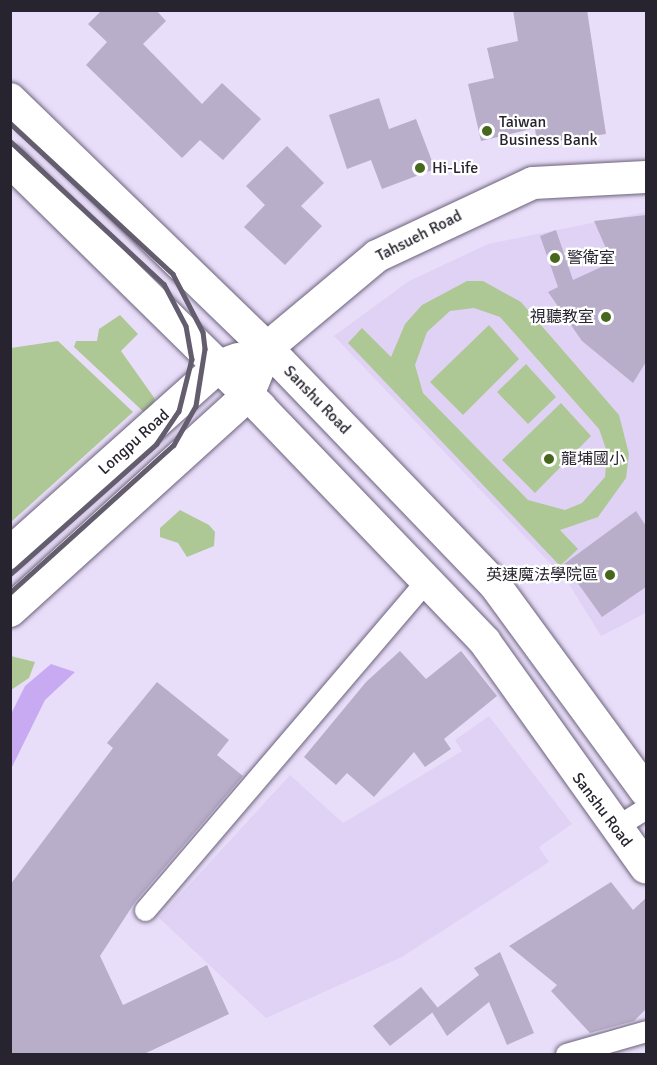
<!DOCTYPE html>
<meta charset="utf-8">
<style>
body{margin:0}
#map{position:relative;width:657px;height:1065px;overflow:hidden;background:#e9defa;font-family:Signika,"Noto Sans TC",sans-serif}
div>[style]{position:absolute}
[style*='--x']{left:calc(var(--x)*1px);top:calc(var(--y)*1px);width:calc(var(--w)*1px);rotate:calc(var(--a)*1deg)}
.built>*{inset:0;background:#e0d2f5}
.green>*{inset:0;background:#aec895}
.water>*{inset:0;background:#c7aaf1}
.building>*{inset:0;background:#b8aec9}
.roads{filter:drop-shadow(0 0 2px #6b627a) drop-shadow(0 0 2px #6b627a)}
.street>*{height:21px;margin:-10.5px;padding:0 10.5px;transform-origin:10.5px;border-radius:10.5px;background:#fff}
.secondary>*{height:32px;margin:-16px;padding:0 16px;transform-origin:16px;border-radius:16px;background:#fff}
.rail>*{height:4.5px;margin:-2.25px;padding:0 2.25px;transform-origin:2.25px;border-radius:2.25px;background:#635d6d}
.dots>*{width:16px;height:16px;translate:-50% -50%;box-sizing:border-box;border:3px solid #fff;border-radius:50%}
span{translate:-50% -50%;white-space:nowrap;text-align:center;line-height:1.15;-webkit-text-stroke:4.5px #fff;paint-order:stroke}
.poi-label{font-size:16px;color:#28242f}
.left{translate:0 -50%;text-align:left}
.right{translate:-100% -50%;text-align:right}
.street-label{font-size:16px;color:#28242f}
.frame{position:absolute;inset:0;border:12px solid #28242f;pointer-events:none}
</style>
<div id="map">
<div class="built">
<div style="clip-path:polygon(646px 212px,646px 613px,601px 636px,567px 581px,334px 336px,409px 281px,488px 244px)"></div>
<div style="clip-path:polygon(489px 716px,572px 824px,539px 847px,549px 862px,402px 957px,266px 1018px,159px 918px,290px 775px,343px 823px,462px 751px,455px 740px)"></div>
</div>
<div class="green">
<div style="clip-path:polygon(evenodd,467px 281px,483px 281px,521px 302px,619px 415px,629px 454px,626px 478px,598px 517px,560px 530px,578px 549px,560px 566px,348px 343px,362px 328px,391px 357px,405px 324px,422px 305px,467px 281px,474px 308px,500px 317px,599px 429px,607px 452px,605px 477px,582px 503px,565px 510px,528px 500px,423px 393px,415px 365px,427px 332px,450px 311px,474px 308px)"></div>
<div style="clip-path:polygon(120px 315px,138px 334px,121px 351px,155px 399px,147px 415px,74px 347px,76px 341px,97px 341px,99px 329px)"></div>
<div style="clip-path:polygon(489px 325px,519px 359px,463px 415px,430px 382px)"></div>
<div style="clip-path:polygon(58px 341px,133px 412px,11px 522px,11px 348px)"></div>
<div style="clip-path:polygon(526px 364px,556px 397px,528px 424px,497px 392px)"></div>
<div style="clip-path:polygon(561px 403px,591px 436px,535px 493px,502px 460px)"></div>
<div style="clip-path:polygon(180px 510px,209px 525px,215px 532px,214px 546px,187px 557px,178px 543px,160px 537px,160px 528px)"></div>
<div style="clip-path:polygon(11px 656px,35px 662px,29px 678px,11px 690px)"></div>
</div>
<div class="water">
<div style="clip-path:polygon(51px 664px,75px 672px,45px 700px,11px 769px,11px 714px,25px 686px)"></div>
</div>
<div class="building">
<div style="clip-path:polygon(102px 10px,156px 10px,166px 21px,143px 44px,202px 104px,222px 83px,261px 119px,223px 160px,200px 140px,182px 158px,86px 65px,107px 42px,88px 24px)"></div>
<div style="clip-path:polygon(513px 10px,587px 10px,606px 134px,537px 144px,535px 128px,481px 141px,468px 84px,494px 78px,487px 48px,518px 41px)"></div>
<div style="clip-path:polygon(379px 98px,389px 129px,416px 119px,435px 169px,382px 189px,371px 160px,347px 169px,329px 115px)"></div>
<div style="clip-path:polygon(287px 146px,324px 183px,301px 206px,322px 226px,285px 265px,244px 227px,265px 205px,246px 186px)"></div>
<div style="clip-path:polygon(646px 215px,646px 362px,633px 383px,582px 341px,548px 292px,558px 287px,540px 236px,556px 230px,573px 280px,612px 262px,594px 221px)"></div>
<div style="clip-path:polygon(636px 511px,646px 526px,646px 587px,602px 617px,564px 564px)"></div>
<div style="clip-path:polygon(400px 651px,426px 679px,461px 651px,497px 696px,444px 739px,451px 749px,425px 767px,414px 752px,374px 797px,347px 773px,336px 785px,304px 757px,366px 682px)"></div>
<div style="clip-path:polygon(157px 682px,229px 740px,217px 755px,243px 776px,135px 902px,100px 956px,123px 1005px,207px 965px,229px 1014px,144px 1054px,10px 1054px,10px 885px,113px 748px,107px 743px)"></div>
<div style="clip-path:polygon(611px 882px,633px 910px,646px 898px,646px 1009px,634px 1021px,590px 1033px,551px 991px,557px 985px,509px 946px)"></div>
<div style="clip-path:polygon(500px 952px,534px 1033px,507px 1045px,489px 1002px,447px 1036px,432px 1012px,479px 975px,474px 968px)"></div>
<div style="clip-path:polygon(421px 987px,438px 1008px,390px 1046px,373px 1026px)"></div>
</div>
<div class="roads">
<div class="street">
<div style="--x:614;--y:828;--w:38;--a:-32"></div>
<div style="--x:145;--y:910;--w:434;--a:-49.5"></div>
<div style="--x:566;--y:1054;--w:83;--a:-16"></div>
</div>
<div class="secondary">
<div style="--x:10;--y:99;--w:358;--a:44.1"></div>
<div style="--x:267;--y:348;--w:329;--a:46.1"></div>
<div style="--x:495;--y:585;--w:255;--a:53.8"></div>
<div style="--x:10;--y:161;--w:351;--a:44.5"></div>
<div style="--x:260;--y:407;--w:325;--a:46.2"></div>
<div style="--x:485;--y:642;--w:277;--a:54.5"></div>
<div style="--x:10;--y:553;--w:280;--a:-41.8"></div>
<div style="--x:219;--y:366;--w:20;--a:-20"></div>
<div style="--x:10;--y:611;--w:321;--a:-42.2"></div>
<div style="--x:248;--y:395;--w:51;--a:-68"></div>
<div style="--x:267;--y:348;--w:143;--a:-39.9"></div>
<div style="--x:377;--y:256;--w:172;--a:-25.1"></div>
<div style="--x:533;--y:183;--w:113;--a:-3"></div>
</div>
</div>
<div class="rail">
<div style="--x:10;--y:123;--w:222;--a:42.8"></div>
<div style="--x:173;--y:274;--w:65;--a:62.7"></div>
<div style="--x:203;--y:332;--w:17;--a:83"></div>
<div style="--x:205;--y:349;--w:58;--a:99"></div>
<div style="--x:196;--y:406;--w:45;--a:119.4"></div>
<div style="--x:174;--y:445;--w:221;--a:137.9"></div>
<div style="--x:10;--y:141;--w:210;--a:42.9"></div>
<div style="--x:164;--y:284;--w:47;--a:62.4"></div>
<div style="--x:186;--y:326;--w:34;--a:80"></div>
<div style="--x:192;--y:359;--w:54;--a:104"></div>
<div style="--x:179;--y:411;--w:40;--a:124"></div>
<div style="--x:157;--y:444;--w:197;--a:138.3"></div>
</div>
<div class="dots">
<div style="left:487px;top:131px;background:#47671d"></div>
<div style="left:420px;top:168px;background:#47671d"></div>
<div style="left:555px;top:258px;background:#47671d"></div>
<div style="left:606px;top:317px;background:#47671d"></div>
<div style="left:549px;top:459px;background:#47671d"></div>
<div style="left:610px;top:575px;background:#47671d"></div>
</div>
<div class="poi-label">
<span class="left" style="left:499px;top:131px">Taiwan<br>Business Bank</span>
<span class="left" style="left:432px;top:168px">Hi-Life</span>
<span class="left" style="left:567px;top:258px">警衛室</span>
<span class="right" style="left:594px;top:317px">視聽教室</span>
<span class="left" style="left:561px;top:459px">龍埔國小</span>
<span class="right" style="left:598px;top:575px">英速魔法學院區</span>
</div>
<div class="street-label">
<span style="left:419px;top:236px;rotate:-27deg">Tahsueh Road</span>
<span style="left:317px;top:400px;rotate:46deg">Sanshu Road</span>
<span style="left:134px;top:442px;rotate:-42deg">Longpu Road</span>
<span style="left:602px;top:810px;rotate:53deg">Sanshu Road</span>
</div>
<div class="frame"></div>
</div>
